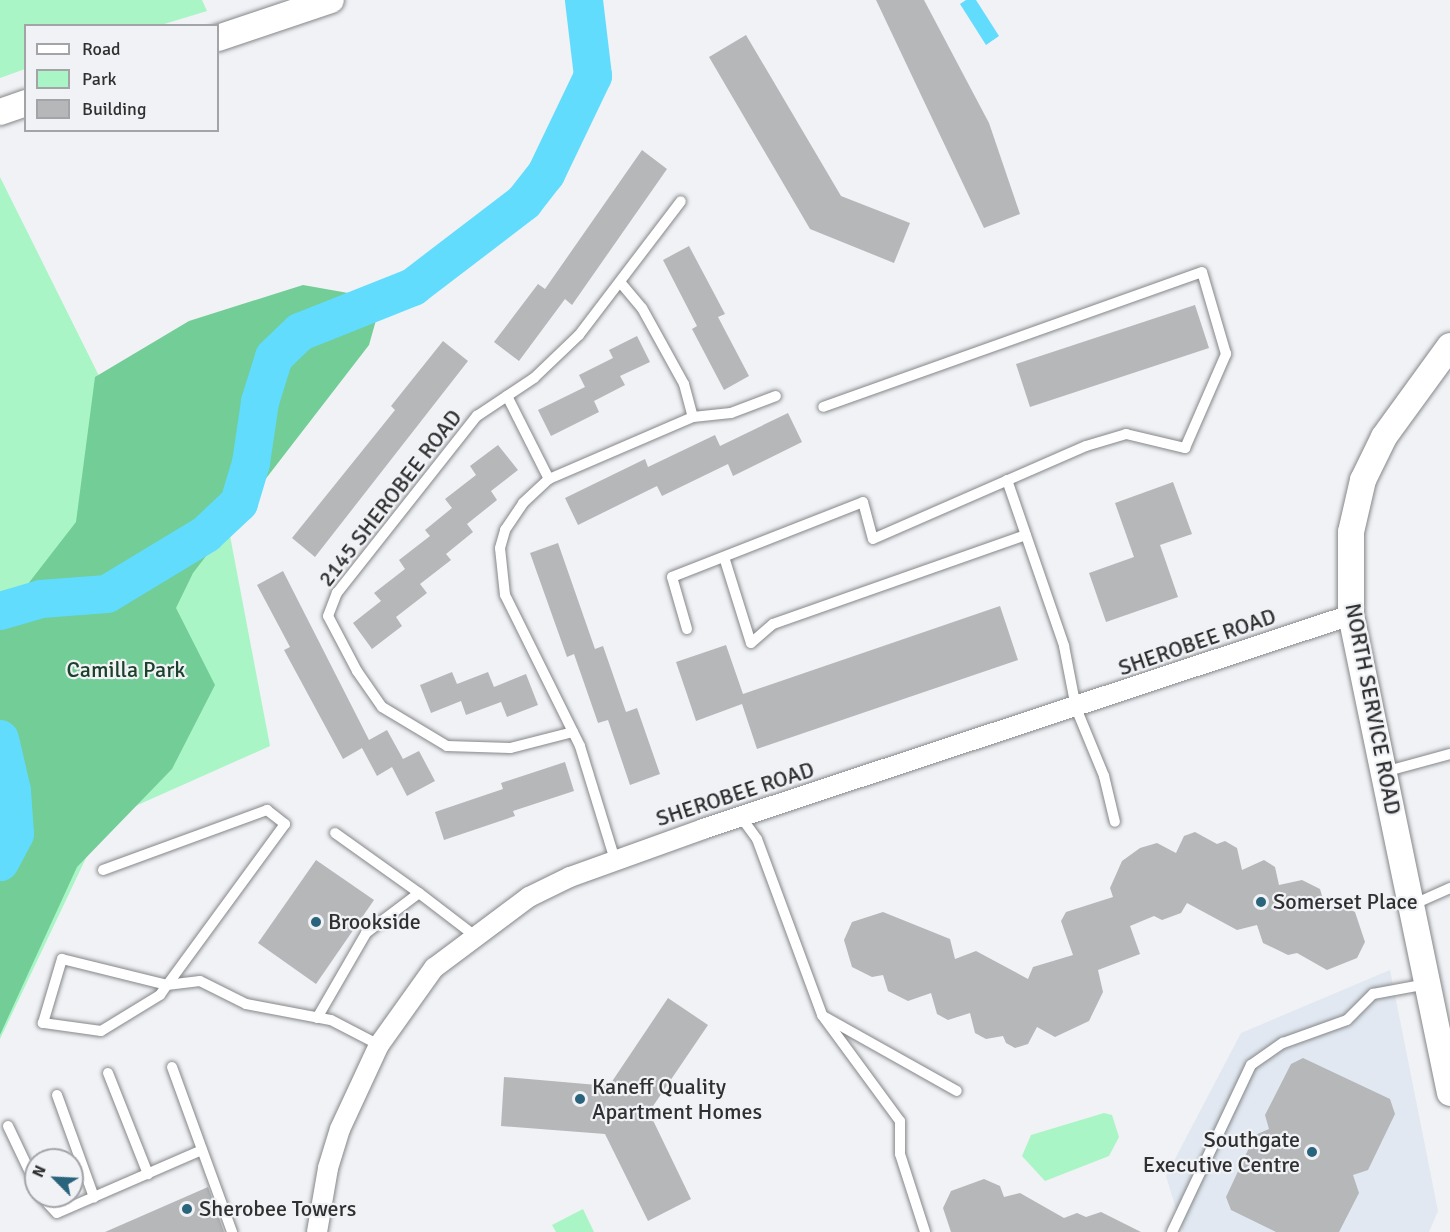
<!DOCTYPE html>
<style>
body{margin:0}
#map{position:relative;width:1450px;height:1232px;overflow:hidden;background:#f0f2f5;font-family:Signika,sans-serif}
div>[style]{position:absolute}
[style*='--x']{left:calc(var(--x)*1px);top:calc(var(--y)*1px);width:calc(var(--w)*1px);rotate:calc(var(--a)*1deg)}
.built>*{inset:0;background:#e1e8f1}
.green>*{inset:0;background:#aaf5c5}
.forest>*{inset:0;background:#72cd97}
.water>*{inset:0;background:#61dcfd}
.river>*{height:38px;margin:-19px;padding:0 19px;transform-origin:19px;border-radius:19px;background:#61dcfd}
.building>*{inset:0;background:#b5b7b9}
.roads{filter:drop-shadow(0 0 2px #858789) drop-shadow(0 0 2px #858789)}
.service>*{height:10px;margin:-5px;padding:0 5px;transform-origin:5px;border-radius:5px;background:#fff}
.minor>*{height:20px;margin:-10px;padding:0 10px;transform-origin:10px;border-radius:10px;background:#fff}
.tertiary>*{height:26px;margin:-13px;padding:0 13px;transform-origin:13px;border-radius:13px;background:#fff}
.dots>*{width:16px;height:16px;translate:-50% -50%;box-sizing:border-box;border:3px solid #f0f2f5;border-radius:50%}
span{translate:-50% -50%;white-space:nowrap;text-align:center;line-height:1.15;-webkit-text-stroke:4.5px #f0f2f5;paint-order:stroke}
.street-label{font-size:22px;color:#303031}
.park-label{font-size:22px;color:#1b412b}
.poi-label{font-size:22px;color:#303031}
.left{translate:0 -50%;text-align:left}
.right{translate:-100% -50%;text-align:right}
.legend{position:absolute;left:24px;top:24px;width:195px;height:108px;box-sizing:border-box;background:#f0f2f5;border:2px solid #a3a4a7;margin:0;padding:8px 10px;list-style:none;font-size:18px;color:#303031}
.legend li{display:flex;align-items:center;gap:12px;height:30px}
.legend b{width:30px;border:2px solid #a3a4a7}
.north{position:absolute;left:24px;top:1148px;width:60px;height:60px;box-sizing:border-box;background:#f0f2f5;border:2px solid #a3a4a7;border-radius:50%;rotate:294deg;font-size:16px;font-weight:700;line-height:24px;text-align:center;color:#303031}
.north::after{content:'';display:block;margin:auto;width:21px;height:27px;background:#2a637c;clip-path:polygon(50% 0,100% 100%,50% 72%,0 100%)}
</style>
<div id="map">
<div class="built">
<div style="clip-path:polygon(1390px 970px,1438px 1211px,1429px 1232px,1183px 1232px,1166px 1176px,1241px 1033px)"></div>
</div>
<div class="green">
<div style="clip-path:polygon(0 0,202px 0,207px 11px,161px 25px,26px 26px,25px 69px,0 78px)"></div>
<div style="clip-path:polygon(0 177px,117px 412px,200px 378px,270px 746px,104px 820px,0 1039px)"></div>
<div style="clip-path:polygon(1104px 1113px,1112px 1115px,1119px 1137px,1109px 1156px,1045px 1181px,1022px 1156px,1031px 1135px)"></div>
<div style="clip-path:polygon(583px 1209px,594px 1232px,556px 1232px,552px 1225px)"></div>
</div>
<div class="forest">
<div style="clip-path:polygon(303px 285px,382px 299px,369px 345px,193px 573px,176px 608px,215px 685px,172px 769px,77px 867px,0 1035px,0 620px,76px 522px,95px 377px,189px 321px)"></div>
</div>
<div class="water">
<div style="clip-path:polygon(966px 0,976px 0,999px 36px,986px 45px,960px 4px)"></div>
</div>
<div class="river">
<div style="--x:0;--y:611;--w:43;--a:-16.3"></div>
<div style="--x:41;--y:599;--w:66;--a:-4.3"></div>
<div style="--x:107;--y:594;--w:116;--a:-31.2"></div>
<div style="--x:206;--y:534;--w:45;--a:-43.2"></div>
<div style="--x:239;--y:503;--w:42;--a:-73.3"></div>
<div style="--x:251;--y:463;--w:62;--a:-81.6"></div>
<div style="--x:260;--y:402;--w:47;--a:-72.7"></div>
<div style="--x:274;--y:357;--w:36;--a:-44"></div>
<div style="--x:300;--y:332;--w:122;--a:-21.7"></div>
<div style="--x:413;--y:287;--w:140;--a:-37.4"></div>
<div style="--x:524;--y:202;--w:36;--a:-52"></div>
<div style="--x:546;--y:174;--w:109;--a:-64.4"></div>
<div style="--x:593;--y:76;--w:77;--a:-96.8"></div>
<div style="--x:0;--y:739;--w:53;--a:77"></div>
<div style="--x:12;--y:791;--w:43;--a:86"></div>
<div style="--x:15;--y:834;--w:32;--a:118"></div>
</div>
<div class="building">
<div style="clip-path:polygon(876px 0,924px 0,989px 123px,1020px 214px,984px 228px)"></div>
<div style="clip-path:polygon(746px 35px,841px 196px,910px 223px,894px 263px,810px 229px,709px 57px)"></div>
<div style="clip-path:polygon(642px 150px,667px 169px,572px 305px,565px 299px,519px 361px,494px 342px,538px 284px,545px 289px)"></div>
<div style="clip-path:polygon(689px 246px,725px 314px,718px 317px,749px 376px,724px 390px,692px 329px,697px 326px,663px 260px)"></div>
<div style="clip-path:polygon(1195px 305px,1209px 348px,1030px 407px,1016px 364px)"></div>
<div style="clip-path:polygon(637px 336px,650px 362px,620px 376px,625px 385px,594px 401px,599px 412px,551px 436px,538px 410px,585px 387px,579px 375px,613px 358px,609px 350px)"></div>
<div style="clip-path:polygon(443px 341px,468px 361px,315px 557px,292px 538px,395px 410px,391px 406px)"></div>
<div style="clip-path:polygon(788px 413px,802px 442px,733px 476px,728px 464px,662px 496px,657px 486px,578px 525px,565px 498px,645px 459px,648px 467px,715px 435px,720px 446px)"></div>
<div style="clip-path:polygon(498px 445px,518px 470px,491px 491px,497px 500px,467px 524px,473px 532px,446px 554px,451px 560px,420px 584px,427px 593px,396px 617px,402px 626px,372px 649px,353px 623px,381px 601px,374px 593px,405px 569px,399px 560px,430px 536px,425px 530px,452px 508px,445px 499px,476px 475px,470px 466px)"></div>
<div style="clip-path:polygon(1173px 482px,1192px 534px,1160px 545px,1178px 597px,1106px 622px,1089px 573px,1134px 557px,1115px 503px)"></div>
<div style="clip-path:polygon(558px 543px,595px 649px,603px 646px,626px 712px,637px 708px,660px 774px,630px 785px,608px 720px,598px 723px,574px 654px,567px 657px,530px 553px)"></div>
<div style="clip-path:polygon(283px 571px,369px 740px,387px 730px,403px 759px,419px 751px,435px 781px,407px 796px,392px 767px,377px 776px,362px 748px,343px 759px,284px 650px,290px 647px,257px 585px)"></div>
<div style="clip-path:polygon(1000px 606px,1018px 660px,757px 749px,742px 704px,696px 721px,676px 662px,726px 645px,743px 694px)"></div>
<div style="clip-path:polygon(452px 672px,457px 684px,488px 672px,494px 687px,526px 674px,538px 705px,507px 717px,501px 702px,466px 715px,461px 701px,431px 713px,420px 685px)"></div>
<div style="clip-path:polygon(565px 762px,574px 791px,513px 811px,515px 816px,444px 840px,435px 812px,503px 789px,501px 783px)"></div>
<div style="clip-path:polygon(1195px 832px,1217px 844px,1225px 841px,1237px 848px,1242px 870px,1264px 860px,1275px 867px,1279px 885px,1302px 880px,1320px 889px,1326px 909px,1338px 904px,1355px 912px,1365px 942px,1357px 958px,1327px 970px,1297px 953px,1288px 955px,1263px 943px,1257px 925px,1237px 930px,1187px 903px,1181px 913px,1162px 920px,1154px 916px,1130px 926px,1140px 954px,1098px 970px,1103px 992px,1089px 1021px,1055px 1037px,1037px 1027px,1028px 1044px,1015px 1048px,1006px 1043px,1003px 1036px,986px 1039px,975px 1033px,970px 1013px,948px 1020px,937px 1014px,931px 993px,908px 1001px,888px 991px,883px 975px,872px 977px,852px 967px,844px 940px,852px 922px,883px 912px,950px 939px,955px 959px,976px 951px,1028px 979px,1033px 967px,1073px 955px,1061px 921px,1066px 912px,1113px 897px,1110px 888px,1122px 861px,1140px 848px,1157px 843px,1176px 853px,1184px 836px)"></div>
<div style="clip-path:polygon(316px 860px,374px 900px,316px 984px,258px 943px)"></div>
<div style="clip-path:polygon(668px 998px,708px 1025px,649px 1112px,691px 1199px,648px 1221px,605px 1134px,501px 1126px,504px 1077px,609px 1086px)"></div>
<div style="clip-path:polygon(1303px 1058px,1390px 1099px,1395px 1114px,1368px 1170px,1353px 1175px,1359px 1193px,1339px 1232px,1276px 1232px,1231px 1210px,1226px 1197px,1255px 1135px,1269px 1129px,1265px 1115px,1291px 1064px)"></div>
<div style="clip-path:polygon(984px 1179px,1000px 1186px,1004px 1197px,1020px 1193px,1064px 1218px,1077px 1213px,1086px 1217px,1101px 1212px,1141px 1232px,951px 1232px,943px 1208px,951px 1191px)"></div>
<div style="clip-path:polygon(208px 1187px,224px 1232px,105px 1232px)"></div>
</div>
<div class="roads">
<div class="service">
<div style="--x:620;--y:282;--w:34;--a:50"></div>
<div style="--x:642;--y:308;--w:87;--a:61.1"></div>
<div style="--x:684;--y:384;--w:34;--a:75"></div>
<div style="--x:507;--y:396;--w:93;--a:63.2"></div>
<div style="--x:1007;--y:480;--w:176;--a:71"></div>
<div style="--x:1064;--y:646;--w:63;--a:79"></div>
<div style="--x:1076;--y:708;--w:74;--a:67.6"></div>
<div style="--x:1104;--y:776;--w:47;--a:76.6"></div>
<div style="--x:724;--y:557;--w:90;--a:72.6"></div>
<div style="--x:751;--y:643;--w:29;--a:-41"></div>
<div style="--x:773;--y:624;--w:268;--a:-19.4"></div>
<div style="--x:687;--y:629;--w:54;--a:-106.1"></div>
<div style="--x:672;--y:577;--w:205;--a:-21.4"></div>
<div style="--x:863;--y:502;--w:38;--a:75"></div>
<div style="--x:873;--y:539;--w:232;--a:-23.6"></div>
<div style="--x:1086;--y:446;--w:42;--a:-16.7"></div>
<div style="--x:1126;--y:434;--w:61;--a:13.3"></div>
<div style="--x:1185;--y:448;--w:103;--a:-66.4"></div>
<div style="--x:1226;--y:354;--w:85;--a:-106.3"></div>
<div style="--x:1202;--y:272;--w:402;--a:160.4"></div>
<div style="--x:573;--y:732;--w:65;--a:165.7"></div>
<div style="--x:510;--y:748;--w:63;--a:-178.2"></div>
<div style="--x:447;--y:746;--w:76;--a:-149"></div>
<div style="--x:382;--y:707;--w:44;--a:-124.8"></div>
<div style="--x:357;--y:671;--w:62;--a:-117.8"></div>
<div style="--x:328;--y:616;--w:25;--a:-69"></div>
<div style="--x:337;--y:593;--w:226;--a:-51.7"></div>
<div style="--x:477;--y:416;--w:69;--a:-33.7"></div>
<div style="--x:534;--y:378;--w:62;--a:-43.7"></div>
<div style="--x:579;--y:335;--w:168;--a:-52.7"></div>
<div style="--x:1384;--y:772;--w:68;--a:-15.3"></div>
<div style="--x:741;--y:817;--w:27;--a:54"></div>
<div style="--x:757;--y:839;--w:188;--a:69.7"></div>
<div style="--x:822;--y:1015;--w:132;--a:53.7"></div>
<div style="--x:900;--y:1121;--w:33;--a:90"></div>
<div style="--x:900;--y:1154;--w:82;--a:72.2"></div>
<div style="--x:335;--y:833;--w:103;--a:35.5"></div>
<div style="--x:615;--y:860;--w:119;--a:-107.1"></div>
<div style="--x:580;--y:746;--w:169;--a:-116.4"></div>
<div style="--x:505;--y:595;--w:47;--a:-96.1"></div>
<div style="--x:500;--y:548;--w:19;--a:-74"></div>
<div style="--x:505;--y:530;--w:32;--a:-56"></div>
<div style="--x:523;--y:503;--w:35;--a:-43"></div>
<div style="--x:549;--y:479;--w:157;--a:-23.3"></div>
<div style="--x:693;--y:417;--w:38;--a:-6"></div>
<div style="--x:731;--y:413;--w:48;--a:-20.7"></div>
<div style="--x:103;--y:870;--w:175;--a:-20.1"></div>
<div style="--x:267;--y:810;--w:23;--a:38"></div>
<div style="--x:285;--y:824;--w:200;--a:126.2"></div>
<div style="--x:167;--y:985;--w:12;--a:125"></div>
<div style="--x:160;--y:995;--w:69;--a:148.6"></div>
<div style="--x:101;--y:1031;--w:59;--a:-172.1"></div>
<div style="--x:43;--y:1023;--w:67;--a:-73.5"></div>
<div style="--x:62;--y:959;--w:108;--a:13.9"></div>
<div style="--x:167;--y:985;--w:33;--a:-7"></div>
<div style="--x:200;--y:981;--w:51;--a:26.6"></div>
<div style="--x:246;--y:1004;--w:86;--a:10.7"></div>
<div style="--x:331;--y:1020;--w:54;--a:27.5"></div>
<div style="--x:1412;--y:905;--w:42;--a:-24.1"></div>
<div style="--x:825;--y:1017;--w:151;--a:29.3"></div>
<div style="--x:317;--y:1018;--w:98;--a:-60"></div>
<div style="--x:366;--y:933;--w:66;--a:-37"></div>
<div style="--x:419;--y:893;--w:69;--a:37.4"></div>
<div style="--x:172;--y:1067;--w:176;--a:70"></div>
<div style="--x:108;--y:1073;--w:109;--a:68.4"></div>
<div style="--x:57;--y:1095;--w:109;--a:70.1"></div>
<div style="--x:8;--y:1126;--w:65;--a:64.6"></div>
<div style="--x:41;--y:1196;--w:23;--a:47"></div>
<div style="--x:57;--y:1213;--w:158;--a:-23.5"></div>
<div style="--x:1172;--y:1232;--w:185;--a:-64.7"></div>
<div style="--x:1251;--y:1065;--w:39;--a:-35"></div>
<div style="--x:1283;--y:1043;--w:68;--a:-19.8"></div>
<div style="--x:1347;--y:1020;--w:37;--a:-45"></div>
<div style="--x:1373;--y:994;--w:55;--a:-10.5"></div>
</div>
<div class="minor">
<div style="--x:317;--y:1232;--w:65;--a:-80.2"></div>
<div style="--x:328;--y:1168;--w:41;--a:-72.9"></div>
<div style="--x:340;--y:1129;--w:93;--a:-65.1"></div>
<div style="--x:379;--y:1045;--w:95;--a:-54.5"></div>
<div style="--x:434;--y:968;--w:119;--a:-36.8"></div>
<div style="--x:529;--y:897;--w:46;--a:-26"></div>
<div style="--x:570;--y:877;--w:141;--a:-19.8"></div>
<div style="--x:703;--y:829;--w:682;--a:-18.28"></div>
</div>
<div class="tertiary">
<div style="--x:218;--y:38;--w:119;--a:-18.6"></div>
<div style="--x:0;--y:112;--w:28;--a:-19"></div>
<div style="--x:1450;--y:346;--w:112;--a:126"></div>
<div style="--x:1384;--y:437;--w:48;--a:116"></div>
<div style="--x:1363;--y:480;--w:53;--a:103"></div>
<div style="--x:1351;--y:532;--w:83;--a:90"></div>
<div style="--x:1351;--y:615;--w:488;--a:78.3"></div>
</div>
</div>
<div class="dots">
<div style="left:1261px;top:902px;background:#2a637c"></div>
<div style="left:316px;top:922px;background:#2a637c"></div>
<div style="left:580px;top:1099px;background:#2a637c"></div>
<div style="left:1312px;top:1152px;background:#2a637c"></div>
<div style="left:187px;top:1209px;background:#2a637c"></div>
</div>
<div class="street-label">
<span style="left:390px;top:498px;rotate:-52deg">2145 SHEROBEE ROAD</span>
<span style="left:1197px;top:642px;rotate:-19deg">SHEROBEE ROAD</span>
<span style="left:1373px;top:709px;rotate:79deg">NORTH SERVICE ROAD</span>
<span style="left:735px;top:794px;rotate:-18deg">SHEROBEE ROAD</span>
</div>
<div class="park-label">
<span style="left:126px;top:670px">Camilla Park</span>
</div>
<div class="poi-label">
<span class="left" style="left:1273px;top:902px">Somerset Place</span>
<span class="left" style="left:328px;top:922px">Brookside</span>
<span class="left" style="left:592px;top:1099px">Kaneff Quality<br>Apartment Homes</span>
<span class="right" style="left:1300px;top:1152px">Southgate<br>Executive Centre</span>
<span class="left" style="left:199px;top:1209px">Sherobee Towers</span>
</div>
<ul class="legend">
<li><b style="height:8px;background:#fff"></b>Road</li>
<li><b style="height:16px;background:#aaf5c5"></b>Park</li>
<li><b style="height:16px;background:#b5b7b9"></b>Building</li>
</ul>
<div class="north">N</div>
</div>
